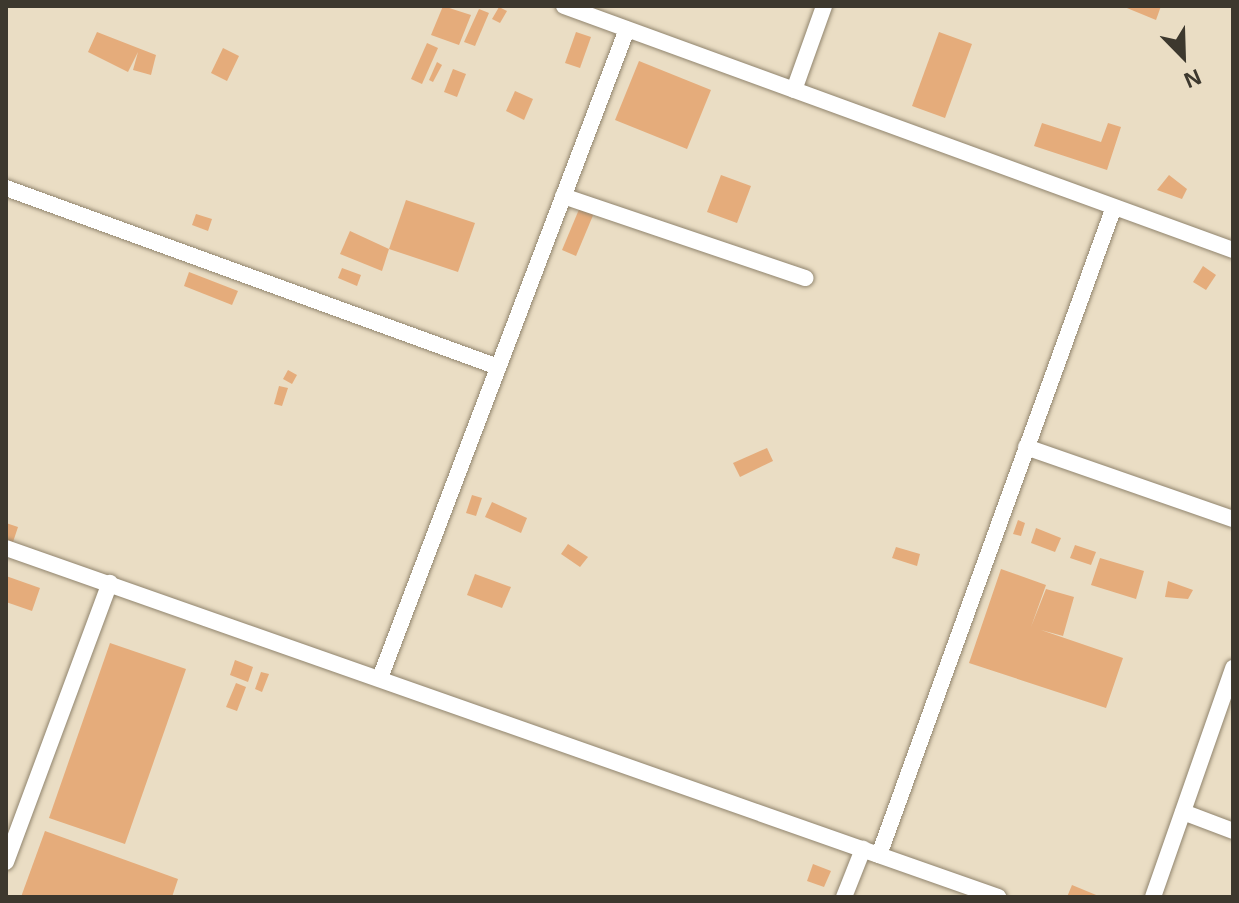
<!DOCTYPE html>
<style>
body{margin:0}
#map{position:relative;width:1239px;height:903px;overflow:hidden;background:#eaddc4;font-family:Helvetica,sans-serif}
div>[style]{position:absolute}
[style*='--x']{left:calc(var(--x)*1px);top:calc(var(--y)*1px);width:calc(var(--w)*1px);rotate:calc(var(--a)*1deg)}
.building>*{inset:0;background:#e5ac7b}
.roads{filter:drop-shadow(0 0 2px #90846d) drop-shadow(0 0 2px #90846d)}
.street>*{height:16px;margin:-8px;padding:0 8px;transform-origin:8px;border-radius:8px;background:#fff}
span{translate:-50% -50%;white-space:nowrap;text-align:center;line-height:1.15;-webkit-text-stroke:7px #eaddc4;paint-order:stroke}
.frame{position:absolute;inset:0;border:8px solid #3d382e;pointer-events:none}
.north{position:absolute;left:1143px;top:16px;width:80px;height:80px;-webkit-text-stroke:6px #eaddc4;paint-order:stroke;rotate:157deg;font-size:22px;font-weight:700;line-height:32px;text-align:center;color:#3d382e}
.north::after{content:'';display:block;margin:auto;width:28px;height:36px;background:#3d382e;clip-path:polygon(50% 0,100% 100%,50% 72%,0 100%)}
</style>
<div id="map">
<div class="building">
<div style="clip-path:polygon(443px 6px,471px 15px,459px 45px,431px 35px)"></div>
<div style="clip-path:polygon(1122px 6px,1161px 6px,1156px 20px)"></div>
<div style="clip-path:polygon(499px 7px,507px 11px,500px 23px,492px 19px)"></div>
<div style="clip-path:polygon(479px 9px,489px 13px,475px 46px,464px 42px)"></div>
<div style="clip-path:polygon(97px 32px,156px 55px,151px 75px,133px 70px,138px 52px,128px 72px,88px 52px)"></div>
<div style="clip-path:polygon(576px 32px,591px 37px,580px 68px,565px 63px)"></div>
<div style="clip-path:polygon(939px 32px,972px 44px,945px 118px,912px 106px)"></div>
<div style="clip-path:polygon(427px 43px,438px 48px,422px 84px,411px 79px)"></div>
<div style="clip-path:polygon(223px 48px,239px 56px,227px 81px,211px 73px)"></div>
<div style="clip-path:polygon(639px 61px,711px 90px,687px 149px,615px 120px)"></div>
<div style="clip-path:polygon(437px 62px,442px 65px,433px 82px,429px 80px)"></div>
<div style="clip-path:polygon(453px 69px,466px 74px,457px 97px,444px 92px)"></div>
<div style="clip-path:polygon(515px 91px,533px 99px,524px 120px,506px 111px)"></div>
<div style="clip-path:polygon(1042px 123px,1101px 142px,1108px 123px,1121px 127px,1107px 170px,1034px 146px)"></div>
<div style="clip-path:polygon(721px 175px,751px 186px,737px 223px,707px 212px)"></div>
<div style="clip-path:polygon(1169px 175px,1187px 189px,1182px 199px,1157px 190px)"></div>
<div style="clip-path:polygon(406px 200px,475px 223px,458px 272px,389px 249px)"></div>
<div style="clip-path:polygon(580px 207px,594px 213px,576px 256px,562px 250px)"></div>
<div style="clip-path:polygon(196px 214px,212px 219px,208px 231px,192px 225px)"></div>
<div style="clip-path:polygon(350px 231px,389px 249px,382px 271px,340px 254px)"></div>
<div style="clip-path:polygon(1203px 266px,1216px 275px,1206px 290px,1193px 282px)"></div>
<div style="clip-path:polygon(342px 268px,361px 275px,357px 286px,338px 278px)"></div>
<div style="clip-path:polygon(189px 272px,238px 291px,232px 305px,184px 286px)"></div>
<div style="clip-path:polygon(288px 370px,297px 375px,292px 384px,283px 379px)"></div>
<div style="clip-path:polygon(279px 386px,288px 388px,282px 406px,274px 404px)"></div>
<div style="clip-path:polygon(767px 448px,773px 461px,740px 477px,733px 463px)"></div>
<div style="clip-path:polygon(472px 495px,482px 498px,476px 516px,466px 513px)"></div>
<div style="clip-path:polygon(492px 502px,527px 518px,521px 533px,485px 517px)"></div>
<div style="clip-path:polygon(1018px 520px,1025px 523px,1021px 536px,1013px 534px)"></div>
<div style="clip-path:polygon(6px 523px,18px 527px,13px 542px,6px 540px)"></div>
<div style="clip-path:polygon(1036px 528px,1061px 538px,1055px 552px,1031px 543px)"></div>
<div style="clip-path:polygon(568px 544px,588px 557px,580px 567px,561px 554px)"></div>
<div style="clip-path:polygon(1075px 545px,1096px 552px,1091px 565px,1070px 558px)"></div>
<div style="clip-path:polygon(896px 547px,920px 554px,917px 566px,892px 558px)"></div>
<div style="clip-path:polygon(1100px 558px,1144px 571px,1136px 599px,1091px 585px)"></div>
<div style="clip-path:polygon(1001px 569px,1046px 585px,1031px 627px,1046px 589px,1074px 597px,1063px 636px,1041px 630px,1123px 658px,1106px 708px,969px 663px)"></div>
<div style="clip-path:polygon(475px 574px,511px 587px,502px 608px,467px 595px)"></div>
<div style="clip-path:polygon(6px 576px,40px 588px,32px 611px,6px 602px)"></div>
<div style="clip-path:polygon(1168px 581px,1193px 590px,1188px 599px,1165px 597px)"></div>
<div style="clip-path:polygon(110px 643px,186px 669px,125px 844px,49px 818px)"></div>
<div style="clip-path:polygon(235px 660px,253px 667px,248px 682px,230px 675px)"></div>
<div style="clip-path:polygon(261px 672px,269px 674px,262px 692px,255px 689px)"></div>
<div style="clip-path:polygon(236px 683px,246px 687px,237px 711px,226px 707px)"></div>
<div style="clip-path:polygon(45px 831px,178px 879px,172px 897px,21px 897px)"></div>
<div style="clip-path:polygon(813px 864px,831px 871px,824px 887px,807px 881px)"></div>
<div style="clip-path:polygon(1072px 885px,1101px 897px,1067px 897px)"></div>
</div>
<div class="roads">
<div class="street">
<div style="--x:564;--y:6;--w:712;--a:20.04"></div>
<div style="--x:794;--y:90;--w:89;--a:-70.3"></div>
<div style="--x:6;--y:188;--w:524;--a:19.99"></div>
<div style="--x:563;--y:196;--w:256;--a:18.7"></div>
<div style="--x:1026;--y:447;--w:219;--a:19.2"></div>
<div style="--x:6;--y:548;--w:1052;--a:19.38"></div>
<div style="--x:380;--y:678;--w:694;--a:-69.16"></div>
<div style="--x:1183;--y:812;--w:53;--a:20.8"></div>
<div style="--x:879;--y:855;--w:689;--a:-70.07"></div>
<div style="--x:6;--y:862;--w:298;--a:-69.6"></div>
<div style="--x:844;--y:897;--w:52;--a:-68.4"></div>
<div style="--x:1153;--y:897;--w:243;--a:-70.7"></div>
</div>
</div>
<div class="frame"></div>
<div class="north">N</div>
</div>
